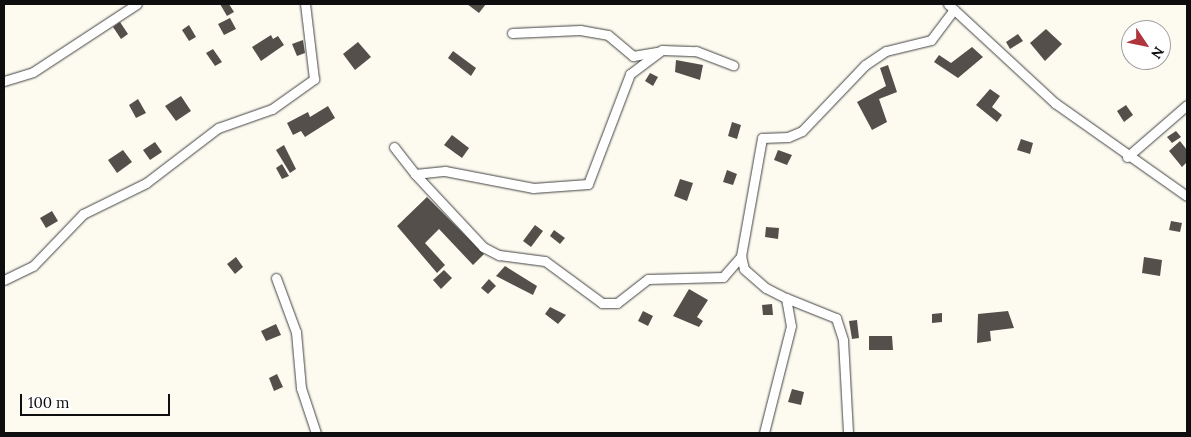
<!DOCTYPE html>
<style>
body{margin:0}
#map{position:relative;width:1191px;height:437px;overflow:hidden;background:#fdfbf0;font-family:Lora,serif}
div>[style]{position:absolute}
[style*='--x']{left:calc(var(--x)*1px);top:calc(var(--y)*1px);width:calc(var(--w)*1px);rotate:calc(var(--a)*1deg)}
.building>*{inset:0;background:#554f4b}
.roads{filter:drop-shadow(0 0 1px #414141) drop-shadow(0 0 1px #414141)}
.street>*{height:9px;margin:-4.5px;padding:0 4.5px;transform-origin:4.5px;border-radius:4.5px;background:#fff}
span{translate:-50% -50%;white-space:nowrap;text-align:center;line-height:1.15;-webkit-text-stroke:5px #fff;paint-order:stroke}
.frame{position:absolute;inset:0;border:5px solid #0e0e0e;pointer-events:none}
.north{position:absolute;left:1121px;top:20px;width:50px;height:50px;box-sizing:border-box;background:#fff;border:1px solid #9f9f9f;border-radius:50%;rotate:124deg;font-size:14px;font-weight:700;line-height:20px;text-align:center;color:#0e0e0e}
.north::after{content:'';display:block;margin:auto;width:18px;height:22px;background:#af343b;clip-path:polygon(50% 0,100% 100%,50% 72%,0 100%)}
.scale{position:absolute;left:20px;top:394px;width:150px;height:22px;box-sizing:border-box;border:2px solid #0e0e0e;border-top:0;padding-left:6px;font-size:15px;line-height:18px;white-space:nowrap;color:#0e0e0e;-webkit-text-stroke:4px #fff;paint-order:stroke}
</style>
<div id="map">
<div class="building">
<div style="clip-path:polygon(220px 4px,229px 4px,234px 12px,227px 16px)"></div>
<div style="clip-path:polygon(467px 4px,486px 4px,479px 13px)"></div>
<div style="clip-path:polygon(230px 18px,236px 29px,224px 35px,218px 24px)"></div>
<div style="clip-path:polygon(120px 22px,128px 34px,121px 39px,113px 27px)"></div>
<div style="clip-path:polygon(189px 25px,196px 37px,189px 41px,182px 30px)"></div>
<div style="clip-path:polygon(1046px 29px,1062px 44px,1045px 61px,1030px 43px)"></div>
<div style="clip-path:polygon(1018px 34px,1023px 41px,1010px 49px,1006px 42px)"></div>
<div style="clip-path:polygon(271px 35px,273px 39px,278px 36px,284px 45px,261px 61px,252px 47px)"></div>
<div style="clip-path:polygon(303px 40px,305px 53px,297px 56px,292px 44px)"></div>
<div style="clip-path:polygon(358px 42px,371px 57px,355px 70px,343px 54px)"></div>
<div style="clip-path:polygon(972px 47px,983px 57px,958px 78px,934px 62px,939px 55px,951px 63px)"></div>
<div style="clip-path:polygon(213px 49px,222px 62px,215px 66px,206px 53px)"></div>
<div style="clip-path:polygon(453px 51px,476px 68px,471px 76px,448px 58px)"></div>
<div style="clip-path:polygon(676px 60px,703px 65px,700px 80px,675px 72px)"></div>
<div style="clip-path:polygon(888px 65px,897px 92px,879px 99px,887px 122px,872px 130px,857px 102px,886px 86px,880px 68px)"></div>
<div style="clip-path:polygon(650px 73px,658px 77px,653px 86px,645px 81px)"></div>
<div style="clip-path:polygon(990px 89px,1000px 96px,992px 107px,1002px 115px,997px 122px,976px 105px)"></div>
<div style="clip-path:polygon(181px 96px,191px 111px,176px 121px,165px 106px)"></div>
<div style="clip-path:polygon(138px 99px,146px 113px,136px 118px,129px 105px)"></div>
<div style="clip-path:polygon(1126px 105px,1133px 115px,1124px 122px,1117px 111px)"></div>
<div style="clip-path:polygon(328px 106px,335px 118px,305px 137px,301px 131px,293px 135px,287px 123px,308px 112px,310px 117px)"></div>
<div style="clip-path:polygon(732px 122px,741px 125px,737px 139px,728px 136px)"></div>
<div style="clip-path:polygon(1176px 131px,1181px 137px,1172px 143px,1167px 137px)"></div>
<div style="clip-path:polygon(452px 135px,469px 148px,462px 158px,444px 145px)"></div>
<div style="clip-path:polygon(1021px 139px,1033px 143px,1030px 154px,1017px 150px)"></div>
<div style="clip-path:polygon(1180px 141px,1187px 150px,1187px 162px,1182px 167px,1169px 151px)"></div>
<div style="clip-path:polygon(155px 142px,162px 152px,150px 160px,143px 150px)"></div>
<div style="clip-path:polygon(284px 145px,296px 169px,290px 173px,276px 150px)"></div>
<div style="clip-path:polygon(123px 150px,132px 162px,117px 173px,108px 160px)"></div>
<div style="clip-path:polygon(778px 150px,792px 155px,787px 165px,774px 160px)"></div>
<div style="clip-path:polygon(282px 164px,289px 176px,282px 179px,276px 168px)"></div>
<div style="clip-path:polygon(727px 170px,737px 174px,733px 185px,723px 182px)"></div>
<div style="clip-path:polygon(680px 179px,693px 183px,687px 201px,674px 196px)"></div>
<div style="clip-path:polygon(427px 197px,484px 254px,473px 265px,439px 229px,425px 243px,445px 265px,437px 273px,397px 226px)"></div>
<div style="clip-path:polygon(52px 211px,58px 221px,46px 228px,40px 218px)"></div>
<div style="clip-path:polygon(1171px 221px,1182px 223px,1180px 232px,1169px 230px)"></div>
<div style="clip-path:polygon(535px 225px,543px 231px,531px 247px,523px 241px)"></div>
<div style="clip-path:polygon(766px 227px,779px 228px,778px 239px,765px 237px)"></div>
<div style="clip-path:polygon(554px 230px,565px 238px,560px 244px,550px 236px)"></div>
<div style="clip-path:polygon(236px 257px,243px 267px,235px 274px,227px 264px)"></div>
<div style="clip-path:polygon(1144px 257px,1162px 260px,1160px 276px,1142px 273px)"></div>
<div style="clip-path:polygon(505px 266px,537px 286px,533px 295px,496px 276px)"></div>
<div style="clip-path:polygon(444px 270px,452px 278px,441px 289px,433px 280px)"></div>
<div style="clip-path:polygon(489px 279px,496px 286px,488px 294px,481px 288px)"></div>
<div style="clip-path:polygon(689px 289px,708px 300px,697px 317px,703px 321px,699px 327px,673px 316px)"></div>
<div style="clip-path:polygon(772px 304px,773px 315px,763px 315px,762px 305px)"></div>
<div style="clip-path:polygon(550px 307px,566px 315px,558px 324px,545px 314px)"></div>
<div style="clip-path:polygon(643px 311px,653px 316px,648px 326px,638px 321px)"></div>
<div style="clip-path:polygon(1008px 311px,1014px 328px,990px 331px,991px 341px,977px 343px,978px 314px)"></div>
<div style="clip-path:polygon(942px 313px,942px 322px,932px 323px,932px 314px)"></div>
<div style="clip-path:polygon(857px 320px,859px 338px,852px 339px,849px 321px)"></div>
<div style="clip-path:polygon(276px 324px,281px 335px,266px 341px,261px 331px)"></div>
<div style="clip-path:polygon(869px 336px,892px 336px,893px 350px,869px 350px)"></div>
<div style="clip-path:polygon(277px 374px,283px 387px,274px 391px,269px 378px)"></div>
<div style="clip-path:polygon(792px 389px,804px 392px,801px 405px,788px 402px)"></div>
</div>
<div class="roads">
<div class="street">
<div style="--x:948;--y:4;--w:146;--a:42.8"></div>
<div style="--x:1055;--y:103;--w:161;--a:35.2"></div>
<div style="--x:512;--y:33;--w:68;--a:-2.5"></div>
<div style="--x:580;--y:30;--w:28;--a:10"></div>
<div style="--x:608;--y:35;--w:33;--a:40"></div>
<div style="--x:633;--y:56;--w:27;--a:-10"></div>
<div style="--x:4;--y:81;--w:30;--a:-17"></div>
<div style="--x:33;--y:72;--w:124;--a:-33.2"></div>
<div style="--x:394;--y:147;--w:34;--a:52"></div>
<div style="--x:415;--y:174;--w:30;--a:-6"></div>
<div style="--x:445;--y:171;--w:90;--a:10.9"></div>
<div style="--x:533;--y:188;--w:55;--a:-4.2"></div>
<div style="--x:588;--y:184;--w:118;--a:-69.1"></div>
<div style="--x:630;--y:74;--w:40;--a:-37"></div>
<div style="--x:662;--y:50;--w:34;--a:2"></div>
<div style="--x:696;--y:51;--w:40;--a:21"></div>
<div style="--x:1127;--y:157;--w:79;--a:-40.9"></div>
<div style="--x:415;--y:174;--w:100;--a:47"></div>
<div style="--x:483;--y:247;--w:18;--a:27"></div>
<div style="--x:499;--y:255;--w:46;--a:7.4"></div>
<div style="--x:545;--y:261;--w:71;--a:36.4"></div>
<div style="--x:602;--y:303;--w:15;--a:0"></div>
<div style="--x:617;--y:303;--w:39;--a:-38"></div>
<div style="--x:648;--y:279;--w:75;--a:-1.5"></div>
<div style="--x:723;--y:277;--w:28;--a:-49"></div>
<div style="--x:741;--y:256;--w:120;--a:-79.9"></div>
<div style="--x:762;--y:138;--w:26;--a:-2"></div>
<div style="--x:788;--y:137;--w:15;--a:-23"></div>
<div style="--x:802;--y:131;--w:91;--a:-46.3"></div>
<div style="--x:865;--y:65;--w:25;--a:-34"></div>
<div style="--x:886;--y:51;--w:46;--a:-13.7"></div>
<div style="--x:931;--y:40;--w:38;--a:-53"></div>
<div style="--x:741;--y:256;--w:13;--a:77"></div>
<div style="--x:744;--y:269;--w:29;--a:41"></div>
<div style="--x:766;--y:288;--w:22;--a:27"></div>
<div style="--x:786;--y:298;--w:28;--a:80"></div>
<div style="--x:791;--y:326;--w:110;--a:104.2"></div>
<div style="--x:276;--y:278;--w:58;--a:69.7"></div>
<div style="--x:296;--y:332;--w:56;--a:84.9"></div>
<div style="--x:301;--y:388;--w:47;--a:71.6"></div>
<div style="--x:4;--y:280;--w:32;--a:-26"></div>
<div style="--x:33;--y:266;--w:72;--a:-46.1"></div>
<div style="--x:83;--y:214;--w:70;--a:-26.2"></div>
<div style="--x:146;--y:183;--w:91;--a:-37.4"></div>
<div style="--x:218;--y:128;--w:57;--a:-19.4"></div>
<div style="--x:272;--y:109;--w:52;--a:-35.5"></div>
<div style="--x:314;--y:79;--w:76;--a:-96.8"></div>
<div style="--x:786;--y:298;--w:54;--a:21.8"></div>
<div style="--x:836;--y:318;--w:23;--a:72"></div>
<div style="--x:843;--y:340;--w:93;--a:86.9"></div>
</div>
</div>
<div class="frame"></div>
<div class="north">N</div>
<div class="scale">100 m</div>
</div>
